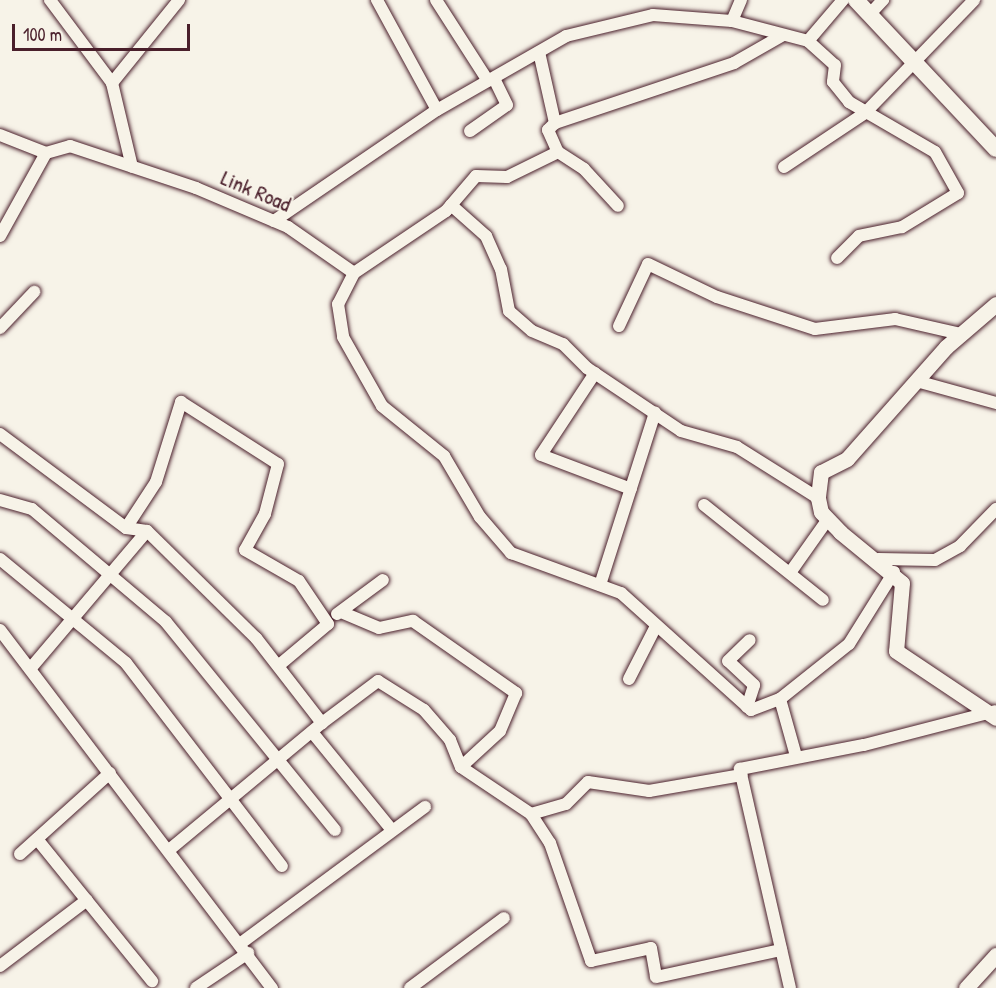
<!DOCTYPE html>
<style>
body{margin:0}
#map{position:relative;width:996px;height:988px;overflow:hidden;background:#f7f3e8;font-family:"Patrick Hand",sans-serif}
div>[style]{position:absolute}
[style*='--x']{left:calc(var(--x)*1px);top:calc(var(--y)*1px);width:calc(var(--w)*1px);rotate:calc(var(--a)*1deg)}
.roads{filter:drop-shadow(0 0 2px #4a1f2b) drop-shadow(0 0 2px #4a1f2b)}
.minor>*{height:12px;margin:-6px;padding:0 6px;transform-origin:6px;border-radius:6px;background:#f7f3e8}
.tertiary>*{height:15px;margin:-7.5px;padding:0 7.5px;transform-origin:7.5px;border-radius:7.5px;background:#f7f3e8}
.secondary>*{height:16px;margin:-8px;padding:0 8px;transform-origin:8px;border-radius:8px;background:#f7f3e8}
span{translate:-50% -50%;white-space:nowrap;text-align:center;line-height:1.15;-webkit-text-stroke:4.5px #f7f3e8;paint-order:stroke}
.street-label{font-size:22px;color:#4a1f2b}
.scale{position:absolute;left:12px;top:24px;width:178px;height:27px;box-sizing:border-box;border:3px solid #4a1f2b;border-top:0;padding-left:8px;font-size:18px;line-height:21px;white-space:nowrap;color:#4a1f2b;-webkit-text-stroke:4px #f7f3e8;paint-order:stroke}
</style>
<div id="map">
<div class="roads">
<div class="minor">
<div style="--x:50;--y:0;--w:104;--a:53.2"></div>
<div style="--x:112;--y:83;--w:86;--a:76.6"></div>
<div style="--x:377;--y:0;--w:125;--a:61.4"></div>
<div style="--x:436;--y:0;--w:96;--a:57.3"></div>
<div style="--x:869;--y:15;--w:21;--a:-47"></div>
<div style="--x:732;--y:21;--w:23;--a:-67"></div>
<div style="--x:808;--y:41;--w:36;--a:42"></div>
<div style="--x:835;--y:65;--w:17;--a:97"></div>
<div style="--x:833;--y:82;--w:26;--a:51"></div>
<div style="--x:849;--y:102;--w:99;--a:30.2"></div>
<div style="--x:935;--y:152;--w:47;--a:60.7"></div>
<div style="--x:958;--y:193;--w:66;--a:148.7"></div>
<div style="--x:902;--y:227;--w:44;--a:168.2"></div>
<div style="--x:859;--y:236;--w:31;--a:135"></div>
<div style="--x:539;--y:52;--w:73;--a:77.3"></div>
<div style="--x:555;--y:123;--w:189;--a:-18.5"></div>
<div style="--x:734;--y:63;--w:56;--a:-29.7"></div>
<div style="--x:112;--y:83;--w:107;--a:-51.1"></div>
<div style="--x:555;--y:123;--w:10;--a:135"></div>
<div style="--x:548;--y:130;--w:24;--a:66"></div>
<div style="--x:558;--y:152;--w:57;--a:153.9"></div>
<div style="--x:507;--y:177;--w:31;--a:-178"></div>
<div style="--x:476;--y:176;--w:46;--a:130.6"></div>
<div style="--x:446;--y:211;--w:111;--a:146"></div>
<div style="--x:354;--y:273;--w:35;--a:117"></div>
<div style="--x:338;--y:304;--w:33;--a:81"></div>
<div style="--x:343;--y:337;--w:79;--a:60.5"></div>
<div style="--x:382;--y:406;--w:80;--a:38.9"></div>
<div style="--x:444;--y:456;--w:71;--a:59.5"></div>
<div style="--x:480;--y:517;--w:48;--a:49.3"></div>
<div style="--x:511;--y:553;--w:117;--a:20"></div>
<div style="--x:621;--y:593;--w:175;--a:42"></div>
<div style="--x:751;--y:710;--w:31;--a:-21"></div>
<div style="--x:780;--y:699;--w:59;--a:74.3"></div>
<div style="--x:470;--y:131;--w:45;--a:-35.1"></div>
<div style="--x:507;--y:105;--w:30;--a:-116"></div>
<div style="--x:0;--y:135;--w:49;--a:21.4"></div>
<div style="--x:46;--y:153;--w:25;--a:-16"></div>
<div style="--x:70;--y:146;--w:133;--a:18.4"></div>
<div style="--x:196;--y:188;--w:100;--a:23"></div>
<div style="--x:288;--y:227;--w:80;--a:34.9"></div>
<div style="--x:558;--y:152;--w:31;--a:33"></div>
<div style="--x:584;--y:169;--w:50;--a:47.4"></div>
<div style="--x:784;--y:167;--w:97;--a:-33.7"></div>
<div style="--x:865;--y:113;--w:157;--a:-46"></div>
<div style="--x:451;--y:205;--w:47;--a:41.5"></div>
<div style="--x:486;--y:236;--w:36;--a:66"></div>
<div style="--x:501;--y:269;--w:43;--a:79.2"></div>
<div style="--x:509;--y:311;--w:30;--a:41"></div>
<div style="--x:532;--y:331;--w:34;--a:23"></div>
<div style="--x:563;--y:344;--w:34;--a:45"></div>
<div style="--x:587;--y:368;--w:113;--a:33.8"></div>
<div style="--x:681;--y:431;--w:58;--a:15.9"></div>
<div style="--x:737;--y:447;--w:96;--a:32.2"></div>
<div style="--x:274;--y:221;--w:197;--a:-34.3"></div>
<div style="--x:437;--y:110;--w:149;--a:-29.8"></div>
<div style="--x:566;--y:36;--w:89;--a:-13.6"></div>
<div style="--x:653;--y:15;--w:79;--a:4.3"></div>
<div style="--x:732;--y:21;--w:79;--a:14.7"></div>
<div style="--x:808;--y:41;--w:54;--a:-49.5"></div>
<div style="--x:0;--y:236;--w:95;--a:-61"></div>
<div style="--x:619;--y:326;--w:68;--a:-64.9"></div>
<div style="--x:648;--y:264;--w:76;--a:25.6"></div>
<div style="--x:717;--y:297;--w:103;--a:18.1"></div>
<div style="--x:815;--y:329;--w:81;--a:-7.1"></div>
<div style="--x:895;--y:319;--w:68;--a:12.8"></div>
<div style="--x:0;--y:328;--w:50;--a:-46.6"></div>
<div style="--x:595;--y:373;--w:98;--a:123.4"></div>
<div style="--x:541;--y:455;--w:96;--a:20.7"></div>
<div style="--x:920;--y:382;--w:79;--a:15.4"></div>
<div style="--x:0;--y:434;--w:157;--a:36.7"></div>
<div style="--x:126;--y:528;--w:21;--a:8"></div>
<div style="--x:147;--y:531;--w:153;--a:44.5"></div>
<div style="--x:256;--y:638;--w:108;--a:52.2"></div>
<div style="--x:322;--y:723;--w:199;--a:140.3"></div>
<div style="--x:0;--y:500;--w:33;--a:16"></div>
<div style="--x:32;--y:509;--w:175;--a:40.1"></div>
<div style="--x:166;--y:622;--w:268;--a:50.9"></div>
<div style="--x:704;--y:505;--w:152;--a:38.6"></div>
<div style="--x:126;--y:528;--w:55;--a:-56.9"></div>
<div style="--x:156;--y:482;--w:84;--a:-72.6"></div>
<div style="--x:181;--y:402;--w:115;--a:32.6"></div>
<div style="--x:278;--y:464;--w:52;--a:104.6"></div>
<div style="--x:265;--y:514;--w:41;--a:119.1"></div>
<div style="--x:245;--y:550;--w:62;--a:29.9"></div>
<div style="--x:299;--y:581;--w:52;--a:56"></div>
<div style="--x:328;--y:624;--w:65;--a:140"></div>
<div style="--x:0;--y:559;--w:163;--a:39.5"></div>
<div style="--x:126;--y:663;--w:256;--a:52.5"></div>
<div style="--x:878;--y:559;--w:57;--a:1"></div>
<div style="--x:935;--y:560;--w:29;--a:-29"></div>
<div style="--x:960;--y:546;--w:52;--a:-45.8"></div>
<div style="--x:792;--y:570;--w:62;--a:-54.8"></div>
<div style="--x:600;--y:585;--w:181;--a:-72.3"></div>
<div style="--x:341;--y:612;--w:41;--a:22.8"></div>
<div style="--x:379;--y:628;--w:35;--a:-12"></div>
<div style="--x:413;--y:621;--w:126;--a:35"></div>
<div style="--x:516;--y:693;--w:41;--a:112.8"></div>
<div style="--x:500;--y:731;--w:53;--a:137.3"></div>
<div style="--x:337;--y:614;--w:57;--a:-36.5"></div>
<div style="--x:0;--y:630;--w:450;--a:52.8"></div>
<div style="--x:30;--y:669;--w:181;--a:-49.7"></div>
<div style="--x:629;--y:679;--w:59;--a:-63"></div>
<div style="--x:780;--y:699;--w:88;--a:-38.6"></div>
<div style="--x:849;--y:644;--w:85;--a:-58"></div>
<div style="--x:747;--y:707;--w:23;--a:-72"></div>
<div style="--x:754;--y:685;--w:35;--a:-137"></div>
<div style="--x:728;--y:661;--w:30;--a:-44"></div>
<div style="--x:322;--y:723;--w:70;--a:-36.9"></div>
<div style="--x:378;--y:681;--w:54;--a:32.2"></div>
<div style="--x:424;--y:710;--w:40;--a:49"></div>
<div style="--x:450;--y:740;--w:29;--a:68"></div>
<div style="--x:461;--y:767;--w:84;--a:33.9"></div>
<div style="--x:531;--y:814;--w:36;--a:-16"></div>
<div style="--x:566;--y:804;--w:31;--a:-45"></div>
<div style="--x:588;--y:782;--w:62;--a:8.4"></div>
<div style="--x:649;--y:791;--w:94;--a:-9.8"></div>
<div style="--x:312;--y:732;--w:127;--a:50.8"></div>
<div style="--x:531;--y:814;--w:35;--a:57"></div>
<div style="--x:550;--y:843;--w:125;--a:70.8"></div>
<div style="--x:591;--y:961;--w:61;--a:-12.2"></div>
<div style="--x:651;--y:948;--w:29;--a:80"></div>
<div style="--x:656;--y:977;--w:128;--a:-12.2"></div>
<div style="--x:37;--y:839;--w:183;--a:51"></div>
<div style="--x:20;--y:854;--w:121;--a:-42"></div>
<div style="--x:241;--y:943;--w:229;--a:-36.5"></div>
<div style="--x:0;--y:966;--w:109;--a:-37.2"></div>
<div style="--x:196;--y:988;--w:63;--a:-33.9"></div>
<div style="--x:410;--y:988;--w:117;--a:-36.7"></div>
<div style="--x:790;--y:988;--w:225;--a:-102.9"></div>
<div style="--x:740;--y:769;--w:126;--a:-11"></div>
<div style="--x:864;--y:745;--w:135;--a:-14.5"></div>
</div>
<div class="tertiary">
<div style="--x:996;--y:304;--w:66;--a:139.3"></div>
<div style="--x:946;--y:347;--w:149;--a:131.5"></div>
<div style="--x:847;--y:459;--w:29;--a:153"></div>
<div style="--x:821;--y:472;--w:26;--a:97"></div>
<div style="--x:818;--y:498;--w:14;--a:78"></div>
<div style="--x:821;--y:512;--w:28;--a:46"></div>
<div style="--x:840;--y:532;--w:80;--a:39.4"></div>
<div style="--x:902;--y:583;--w:68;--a:95"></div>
<div style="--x:896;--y:651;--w:120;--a:33.8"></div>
<div style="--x:966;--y:988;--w:45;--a:-47.7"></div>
</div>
<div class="secondary">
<div style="--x:856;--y:0;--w:204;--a:46.8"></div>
</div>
</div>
<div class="street-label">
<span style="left:256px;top:191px;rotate:23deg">Link Road</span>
</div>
<div class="scale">100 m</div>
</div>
